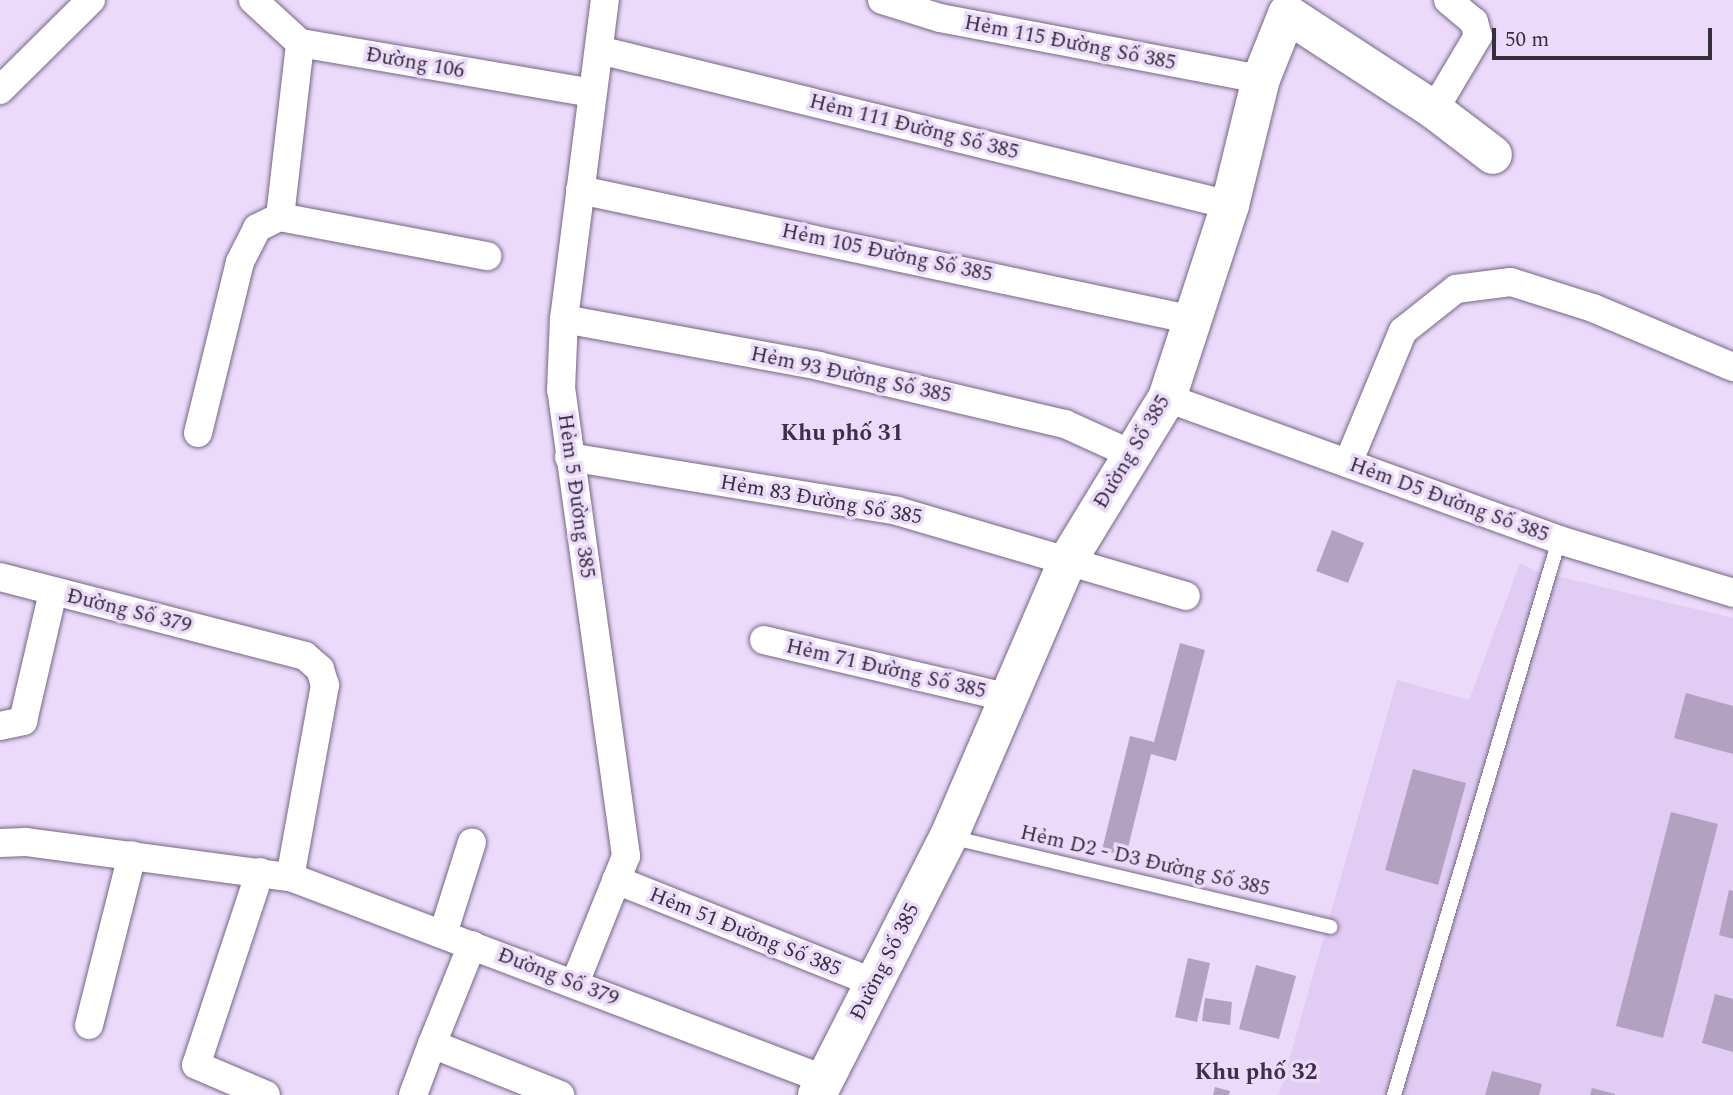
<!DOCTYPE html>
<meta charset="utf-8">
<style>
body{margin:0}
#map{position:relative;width:1733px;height:1095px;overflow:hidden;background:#ecdafb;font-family:Spectral,serif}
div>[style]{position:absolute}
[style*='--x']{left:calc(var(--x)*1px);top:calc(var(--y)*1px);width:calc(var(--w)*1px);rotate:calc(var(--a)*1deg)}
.built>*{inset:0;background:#e1ccf4}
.building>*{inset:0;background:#b2a1c0}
.roads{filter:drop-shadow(0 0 2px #766683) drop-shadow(0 0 2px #766683)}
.lane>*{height:14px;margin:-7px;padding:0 7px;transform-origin:7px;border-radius:7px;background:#fff}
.street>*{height:28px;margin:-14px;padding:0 14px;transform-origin:14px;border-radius:14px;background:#fff}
.secondary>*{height:38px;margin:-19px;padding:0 19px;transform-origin:19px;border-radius:19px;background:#fff}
span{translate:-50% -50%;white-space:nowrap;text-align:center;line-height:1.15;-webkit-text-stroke:7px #ecdafb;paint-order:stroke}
.street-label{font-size:21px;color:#352e3b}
.neighbourhood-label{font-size:23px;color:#3e304a;font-weight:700}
.scale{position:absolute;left:1492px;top:28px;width:220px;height:32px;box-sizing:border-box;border:4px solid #352e3b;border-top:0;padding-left:9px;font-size:21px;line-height:24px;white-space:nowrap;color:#352e3b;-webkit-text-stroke:5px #ecdafb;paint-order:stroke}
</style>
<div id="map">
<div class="built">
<div style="clip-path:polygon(1520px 563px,1535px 571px,1733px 618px,1733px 1095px,1279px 1095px,1397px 680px,1469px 700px)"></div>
</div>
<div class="building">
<div style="clip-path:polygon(1332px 530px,1364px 543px,1348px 583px,1316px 571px)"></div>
<div style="clip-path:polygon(1180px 643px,1205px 650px,1176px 761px,1151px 754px,1126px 856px,1102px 850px,1130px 736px,1154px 742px)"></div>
<div style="clip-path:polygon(1686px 693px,1733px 706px,1733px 754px,1674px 738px)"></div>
<div style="clip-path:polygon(1413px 769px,1466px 783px,1438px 885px,1385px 870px)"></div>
<div style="clip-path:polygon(1671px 812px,1718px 824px,1663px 1038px,1616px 1026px)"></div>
<div style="clip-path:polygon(1729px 890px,1733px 891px,1733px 939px,1719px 935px)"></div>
<div style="clip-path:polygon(1188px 958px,1210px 963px,1197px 1022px,1175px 1017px)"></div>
<div style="clip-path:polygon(1256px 965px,1296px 976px,1279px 1039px,1239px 1029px)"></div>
<div style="clip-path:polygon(1715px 994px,1733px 999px,1733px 1052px,1702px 1043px)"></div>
<div style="clip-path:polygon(1205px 998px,1232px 1002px,1230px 1025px,1202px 1021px)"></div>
<div style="clip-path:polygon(1492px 1071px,1542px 1084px,1539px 1095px,1485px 1095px)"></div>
<div style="clip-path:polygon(1215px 1087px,1230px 1091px,1229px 1095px,1213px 1095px)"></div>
<div style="clip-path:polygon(1592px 1088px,1615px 1094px,1615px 1095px,1590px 1095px)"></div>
</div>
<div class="roads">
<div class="lane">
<div style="--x:950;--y:837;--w:391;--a:13.3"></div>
<div style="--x:1394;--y:1095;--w:579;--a:-73.44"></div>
</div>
<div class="street">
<div style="--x:253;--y:0;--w:64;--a:42.5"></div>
<div style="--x:300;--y:43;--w:297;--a:9.7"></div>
<div style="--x:882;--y:0;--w:61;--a:17.2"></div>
<div style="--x:940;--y:18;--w:327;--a:10.8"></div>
<div style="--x:599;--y:50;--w:650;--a:13.8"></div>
<div style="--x:0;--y:90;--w:128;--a:-44.7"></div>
<div style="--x:1434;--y:110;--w:86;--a:-59.3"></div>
<div style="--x:1478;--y:36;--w:15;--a:-106"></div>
<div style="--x:1474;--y:22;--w:34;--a:-140"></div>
<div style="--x:580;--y:190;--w:627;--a:11.97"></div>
<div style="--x:280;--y:217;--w:175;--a:-83.4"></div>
<div style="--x:564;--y:319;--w:259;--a:10.4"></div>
<div style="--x:819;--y:366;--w:253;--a:13.3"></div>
<div style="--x:1065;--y:424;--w:72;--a:24.4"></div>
<div style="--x:1167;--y:398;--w:417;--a:19.9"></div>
<div style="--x:1559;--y:540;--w:182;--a:16.9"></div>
<div style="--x:198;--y:433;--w:176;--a:-76.2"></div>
<div style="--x:240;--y:262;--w:38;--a:-63"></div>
<div style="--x:257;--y:228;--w:25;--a:-26"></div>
<div style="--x:280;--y:217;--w:211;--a:10.7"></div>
<div style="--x:569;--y:457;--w:332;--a:9.3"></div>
<div style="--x:897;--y:511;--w:301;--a:16.4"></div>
<div style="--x:1348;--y:463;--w:143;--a:-67.4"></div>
<div style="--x:1403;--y:331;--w:68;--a:-38.4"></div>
<div style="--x:1456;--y:289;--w:55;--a:-7.3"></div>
<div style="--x:1511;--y:282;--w:86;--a:17.6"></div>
<div style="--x:1593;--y:308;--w:152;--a:22.9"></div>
<div style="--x:0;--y:577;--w:315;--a:14.5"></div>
<div style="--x:305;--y:656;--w:20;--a:41"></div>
<div style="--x:320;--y:669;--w:17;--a:73"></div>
<div style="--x:325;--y:685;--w:195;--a:100.3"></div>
<div style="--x:764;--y:640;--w:252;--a:13.3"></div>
<div style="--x:0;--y:726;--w:24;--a:-12"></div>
<div style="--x:23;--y:721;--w:132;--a:-76.9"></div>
<div style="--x:0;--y:843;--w:26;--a:-2"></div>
<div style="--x:26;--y:842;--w:266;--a:7.6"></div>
<div style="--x:290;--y:877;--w:573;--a:20.74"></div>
<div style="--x:260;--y:872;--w:203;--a:108.3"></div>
<div style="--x:196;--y:1065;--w:76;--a:23.2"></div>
<div style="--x:616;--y:880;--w:279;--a:21.7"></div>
<div style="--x:443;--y:934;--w:96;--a:-72.5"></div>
<div style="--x:472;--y:945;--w:107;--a:112"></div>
<div style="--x:432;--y:1044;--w:138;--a:21.7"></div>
<div style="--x:575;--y:983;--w:137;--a:-68.1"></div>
<div style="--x:626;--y:856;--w:471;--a:-97.9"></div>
<div style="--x:561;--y:390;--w:71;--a:-87.6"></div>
<div style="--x:564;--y:319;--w:322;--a:-82.7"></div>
<div style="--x:89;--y:1025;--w:175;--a:-75.8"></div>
<div style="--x:413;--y:1095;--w:54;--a:-69.6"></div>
</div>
<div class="secondary">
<div style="--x:817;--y:1095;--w:291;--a:-63"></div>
<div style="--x:949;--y:836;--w:301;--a:-66.7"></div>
<div style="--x:1068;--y:560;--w:190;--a:-58.6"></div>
<div style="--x:1167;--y:398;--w:203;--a:-71.9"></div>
<div style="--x:1230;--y:205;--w:130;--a:-76.2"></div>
<div style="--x:1261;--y:79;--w:70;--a:-68.2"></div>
<div style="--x:1287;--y:14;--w:176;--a:33.1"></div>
<div style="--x:1434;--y:110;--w:74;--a:37.3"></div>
</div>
</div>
<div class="street-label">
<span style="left:1070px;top:43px;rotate:11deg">Hẻm 115 Đường Số 385</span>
<span style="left:415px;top:63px;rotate:10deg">Đường 106</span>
<span style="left:914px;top:127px;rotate:14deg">Hẻm 111 Đường Số 385</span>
<span style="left:887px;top:253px;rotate:12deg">Hẻm 105 Đường Số 385</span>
<span style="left:851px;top:375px;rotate:12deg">Hẻm 93 Đường Số 385</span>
<span style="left:1132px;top:452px;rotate:-59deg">Đường Số 385</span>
<span style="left:576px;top:496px;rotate:82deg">Hẻm 5 Đường 385</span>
<span style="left:821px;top:500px;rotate:10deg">Hẻm 83 Đường Số 385</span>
<span style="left:1449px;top:500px;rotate:20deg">Hẻm D5 Đường Số 385</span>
<span style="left:129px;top:611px;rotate:14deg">Đường Số 379</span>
<span style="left:886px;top:669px;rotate:13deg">Hẻm 71 Đường Số 385</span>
<span style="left:1145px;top:861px;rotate:13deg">Hẻm D2 - D3 Đường Số 385</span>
<span style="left:745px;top:932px;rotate:22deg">Hẻm 51 Đường Số 385</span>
<span style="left:885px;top:962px;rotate:-63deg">Đường Số 385</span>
<span style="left:558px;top:977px;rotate:21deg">Đường Số 379</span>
</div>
<div class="neighbourhood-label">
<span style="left:842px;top:434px">Khu phố 31</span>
<span style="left:1256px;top:1073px">Khu phố 32</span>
</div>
<div class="scale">50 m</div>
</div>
